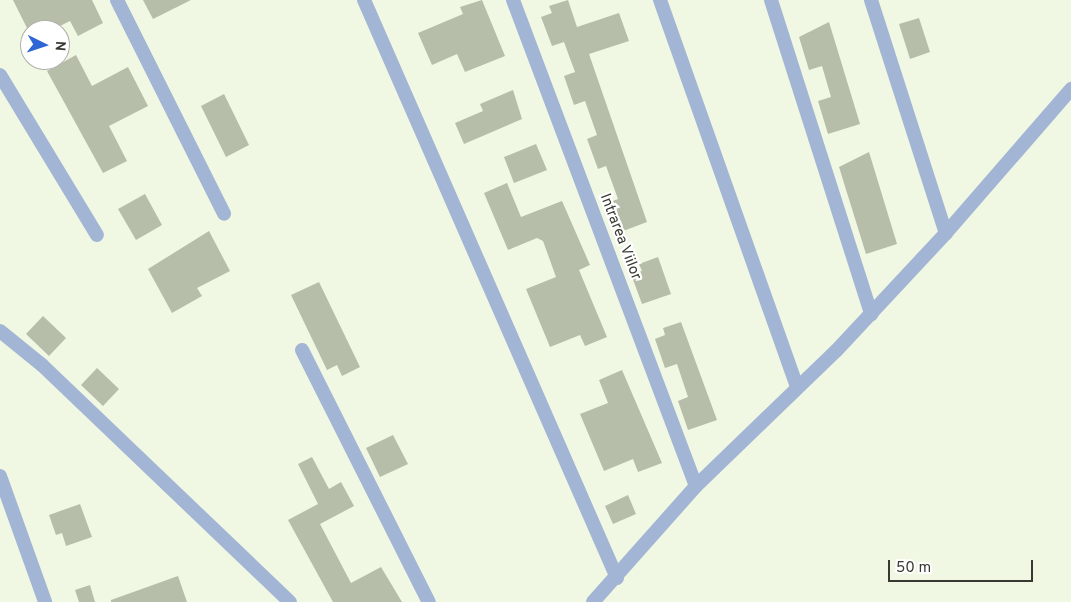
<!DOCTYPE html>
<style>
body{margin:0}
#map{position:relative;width:1071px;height:602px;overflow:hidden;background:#f0f7e2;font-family:Overpass,sans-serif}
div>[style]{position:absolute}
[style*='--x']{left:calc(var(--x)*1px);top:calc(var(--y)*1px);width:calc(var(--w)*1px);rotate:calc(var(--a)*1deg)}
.building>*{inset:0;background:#b6bda9}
.minor>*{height:14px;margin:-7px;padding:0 7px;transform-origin:7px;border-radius:7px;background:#a3b5d5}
span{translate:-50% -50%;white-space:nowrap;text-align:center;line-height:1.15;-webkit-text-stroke:4.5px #fff;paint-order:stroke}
.street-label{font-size:15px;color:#383a32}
.north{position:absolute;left:20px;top:20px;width:50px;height:50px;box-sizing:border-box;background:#fff;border:1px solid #afb0ad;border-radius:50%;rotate:94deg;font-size:14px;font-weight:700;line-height:20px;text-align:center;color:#383a32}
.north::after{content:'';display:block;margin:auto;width:18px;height:22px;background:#2f66d5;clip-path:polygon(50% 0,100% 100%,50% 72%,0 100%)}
.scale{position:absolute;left:888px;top:560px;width:145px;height:22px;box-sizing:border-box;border:2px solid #383a32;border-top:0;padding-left:6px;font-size:15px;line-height:18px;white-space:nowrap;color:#383a32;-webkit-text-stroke:4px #fff;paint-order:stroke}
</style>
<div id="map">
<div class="building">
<div style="clip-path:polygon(13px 0,92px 0,103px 23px,78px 36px,70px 21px,52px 30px,28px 30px)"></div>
<div style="clip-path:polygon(143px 0,191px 0,153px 19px)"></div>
<div style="clip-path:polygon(482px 0,505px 56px,465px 72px,457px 54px,432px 65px,418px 33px,463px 14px,460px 7px)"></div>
<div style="clip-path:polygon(568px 0,577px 27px,619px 13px,629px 41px,589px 54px,647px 222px,618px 233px,607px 203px,618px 199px,606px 166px,598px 169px,587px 139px,597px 135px,585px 101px,574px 105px,564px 76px,575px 72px,564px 42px,552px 46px,541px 17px,552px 13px,549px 6px)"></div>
<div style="clip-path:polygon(919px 18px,930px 52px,910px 59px,899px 24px)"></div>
<div style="clip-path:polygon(829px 22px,860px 124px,828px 134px,818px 101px,831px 97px,822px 66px,809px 70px,799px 37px)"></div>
<div style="clip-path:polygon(76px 55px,92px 86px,128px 67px,148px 106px,109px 126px,127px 161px,103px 173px,47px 71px)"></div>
<div style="clip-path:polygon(513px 90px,522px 119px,464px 144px,455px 123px,483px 111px,480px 104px)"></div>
<div style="clip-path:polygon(224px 94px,249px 145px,226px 157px,201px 106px)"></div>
<div style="clip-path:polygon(536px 144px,547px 170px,514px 183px,504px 157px)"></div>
<div style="clip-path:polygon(869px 152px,897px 244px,866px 254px,839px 167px)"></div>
<div style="clip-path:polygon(507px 183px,521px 217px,562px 201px,590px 265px,579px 270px,607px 337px,585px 346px,580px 335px,550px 347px,526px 289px,556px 277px,543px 241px,537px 238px,508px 250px,484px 193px)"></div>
<div style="clip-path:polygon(145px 194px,162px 225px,136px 240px,118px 209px)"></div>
<div style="clip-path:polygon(209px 231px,230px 271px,197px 288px,202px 296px,172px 313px,148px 269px)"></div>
<div style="clip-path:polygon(658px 257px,671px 294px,642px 304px,631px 274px,642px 271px,639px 264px)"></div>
<div style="clip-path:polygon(319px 282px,360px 367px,342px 376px,337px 365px,327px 370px,291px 295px)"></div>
<div style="clip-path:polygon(43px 316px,66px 338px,49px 356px,26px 334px)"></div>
<div style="clip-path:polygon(681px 322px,717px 420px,688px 430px,678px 401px,688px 397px,677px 364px,665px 368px,655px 339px,665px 335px,663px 328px)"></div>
<div style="clip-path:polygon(97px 368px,119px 389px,103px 406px,81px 385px)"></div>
<div style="clip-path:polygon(622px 370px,662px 463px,638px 472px,633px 459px,604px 471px,580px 414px,608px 403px,599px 380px)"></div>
<div style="clip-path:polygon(393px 435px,408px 464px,380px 477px,366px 448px)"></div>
<div style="clip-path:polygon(312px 457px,329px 489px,341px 482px,354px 506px,320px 524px,351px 583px,381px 567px,402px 602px,333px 602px,288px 520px,318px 504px,298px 464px)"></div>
<div style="clip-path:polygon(628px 495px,636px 514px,613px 524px,605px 506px)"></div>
<div style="clip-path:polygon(80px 504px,92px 537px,66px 546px,62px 533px,56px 535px,49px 515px)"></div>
<div style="clip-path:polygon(178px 576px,187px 602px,111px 602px,111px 600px)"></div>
<div style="clip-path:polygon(90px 585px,95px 602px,79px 602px,75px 590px)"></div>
</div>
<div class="minor">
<div style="--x:117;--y:0;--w:239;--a:63.4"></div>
<div style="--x:364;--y:0;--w:631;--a:66.36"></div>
<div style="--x:513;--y:0;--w:519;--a:69.37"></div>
<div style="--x:660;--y:0;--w:411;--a:70.5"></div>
<div style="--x:771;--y:0;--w:330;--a:72.3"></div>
<div style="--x:871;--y:0;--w:245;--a:72.2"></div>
<div style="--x:0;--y:75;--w:187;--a:58.8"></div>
<div style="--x:0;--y:331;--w:54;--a:39"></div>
<div style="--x:42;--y:365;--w:343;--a:43.7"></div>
<div style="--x:302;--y:350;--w:282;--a:63.3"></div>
<div style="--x:0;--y:476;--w:134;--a:70.3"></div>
<div style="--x:593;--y:602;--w:155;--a:-48.4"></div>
<div style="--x:696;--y:486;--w:194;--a:-44"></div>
<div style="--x:836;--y:351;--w:161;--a:-47"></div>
<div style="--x:946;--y:233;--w:191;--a:-49"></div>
</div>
<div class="street-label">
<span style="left:620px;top:237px;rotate:69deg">Intrarea Viilor</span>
</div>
<div class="north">N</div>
<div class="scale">50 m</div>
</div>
